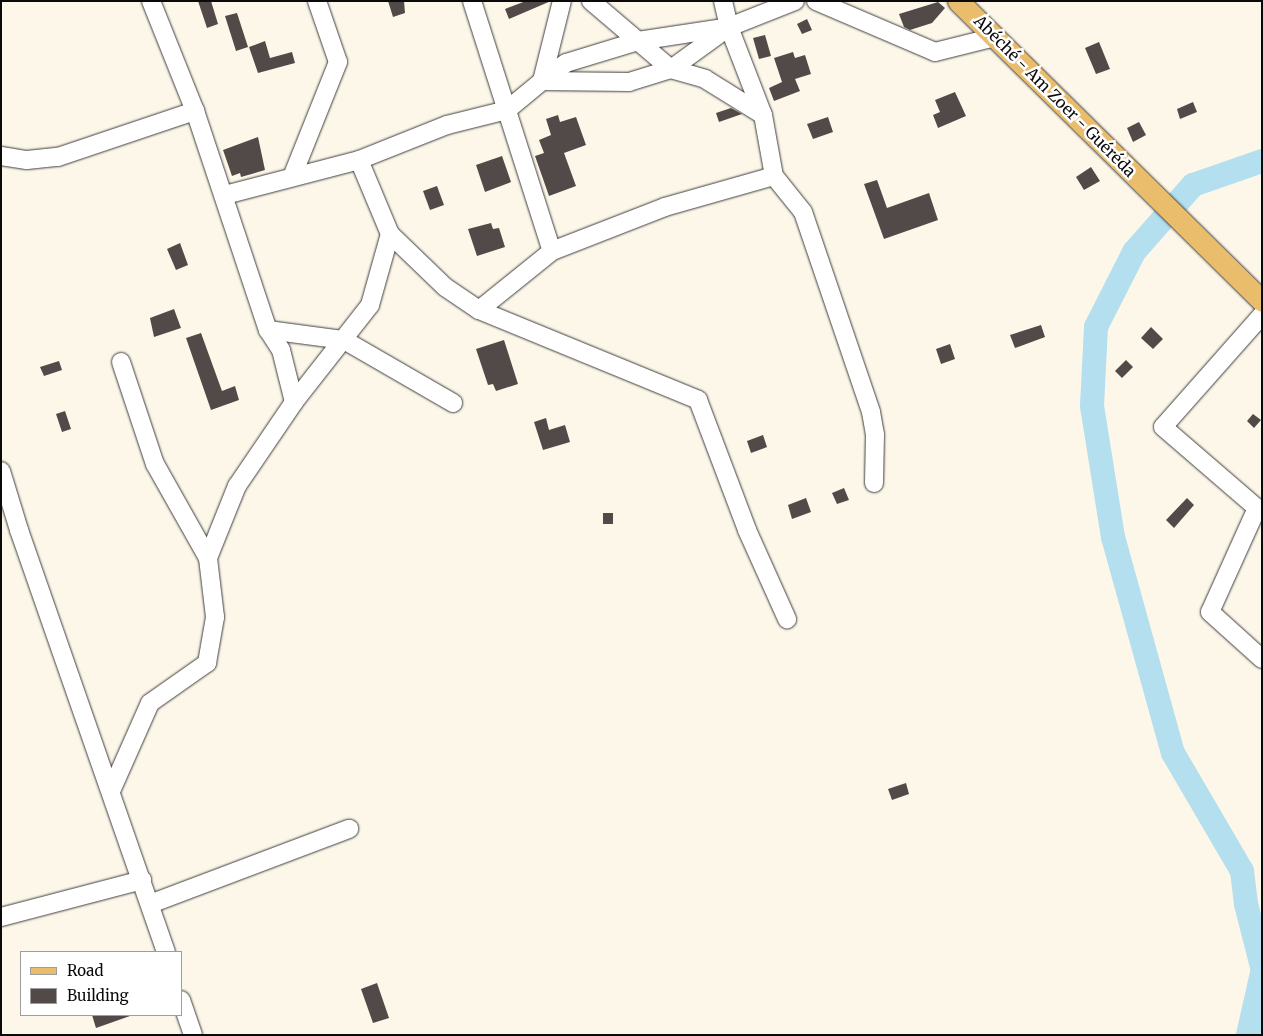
<!DOCTYPE html>
<meta charset="utf-8">
<style>
body{margin:0}
#map{position:relative;width:1263px;height:1036px;overflow:hidden;background:#fdf7e9;font-family:Merriweather,serif}
div>[style]{position:absolute}
[style*='--x']{left:calc(var(--x)*1px);top:calc(var(--y)*1px);width:calc(var(--w)*1px);rotate:calc(var(--a)*1deg)}
.river>*{height:24px;margin:-12px;padding:0 12px;transform-origin:12px;border-radius:12px;background:#b3dfef}
.building>*{inset:0;background:#514a48}
.roads{filter:drop-shadow(0 0 1px #3d3d3d) drop-shadow(0 0 1px #3d3d3d)}
.minor>*{height:18px;margin:-9px;padding:0 9px;transform-origin:9px;border-radius:9px;background:#fff}
.major>*{height:21px;margin:-10.5px;padding:0 10.5px;transform-origin:10.5px;border-radius:10.5px;background:#eabd6c}
span{translate:-50% -50%;white-space:nowrap;text-align:center;line-height:1.15;-webkit-text-stroke:5px #fff;paint-order:stroke}
.street-label{font-size:16px;color:#0a0a0a}
.frame{position:absolute;inset:0;border:2px solid #0a0a0a;pointer-events:none}
.legend{position:absolute;left:20px;top:951px;width:162px;height:65px;box-sizing:border-box;background:#fff;border:1px solid #9d9d9d;margin:0;padding:6px 9px;list-style:none;font-size:15px;color:#0a0a0a}
.legend li{display:flex;align-items:center;gap:10px;height:25px}
.legend b{width:25px;border:1px solid #9d9d9d}
</style>
<div id="map">
<div class="river">
<div style="--x:1262;--y:161;--w:73;--a:160.8"></div>
<div style="--x:1193;--y:185;--w:89;--a:131.4"></div>
<div style="--x:1134;--y:252;--w:84;--a:116.9"></div>
<div style="--x:1096;--y:327;--w:79;--a:92.9"></div>
<div style="--x:1092;--y:406;--w:133;--a:80.9"></div>
<div style="--x:1113;--y:537;--w:224;--a:74.5"></div>
<div style="--x:1173;--y:753;--w:137;--a:59.7"></div>
<div style="--x:1242;--y:871;--w:33;--a:83"></div>
<div style="--x:1246;--y:904;--w:65;--a:75.7"></div>
<div style="--x:1248;--y:1035;--w:64;--a:-77.3"></div>
</div>
<div class="building">
<div style="clip-path:polygon(198px 1px,211px 1px,218px 24px,207px 28px)"></div>
<div style="clip-path:polygon(388px 1px,404px 1px,405px 13px,393px 17px)"></div>
<div style="clip-path:polygon(526px 1px,551px 1px,509px 19px,505px 9px)"></div>
<div style="clip-path:polygon(938px 2px,945px 8px,932px 23px,910px 30px,904px 27px,899px 14px)"></div>
<div style="clip-path:polygon(237px 13px,248px 47px,236px 51px,225px 16px)"></div>
<div style="clip-path:polygon(807px 19px,812px 30px,802px 34px,797px 24px)"></div>
<div style="clip-path:polygon(765px 35px,771px 56px,759px 59px,753px 38px)"></div>
<div style="clip-path:polygon(265px 41px,270px 58px,292px 52px,295px 63px,258px 73px,249px 47px)"></div>
<div style="clip-path:polygon(1099px 42px,1110px 69px,1096px 74px,1085px 48px)"></div>
<div style="clip-path:polygon(793px 52px,795px 58px,805px 55px,811px 74px,795px 79px,800px 91px,774px 101px,769px 88px,782px 82px,774px 58px)"></div>
<div style="clip-path:polygon(955px 92px,966px 116px,938px 128px,933px 115px,940px 112px,935px 100px)"></div>
<div style="clip-path:polygon(1193px 102px,1197px 112px,1180px 119px,1177px 109px)"></div>
<div style="clip-path:polygon(731px 108px,742px 114px,719px 122px,716px 113px)"></div>
<div style="clip-path:polygon(558px 115px,560px 122px,576px 117px,586px 145px,564px 153px,576px 186px,549px 196px,535px 156px,544px 153px,539px 140px,551px 135px,546px 119px)"></div>
<div style="clip-path:polygon(828px 117px,833px 132px,813px 139px,807px 124px)"></div>
<div style="clip-path:polygon(1139px 122px,1146px 135px,1133px 142px,1127px 128px)"></div>
<div style="clip-path:polygon(258px 137px,265px 170px,241px 177px,240px 173px,232px 176px,223px 150px)"></div>
<div style="clip-path:polygon(502px 156px,511px 182px,485px 192px,476px 165px)"></div>
<div style="clip-path:polygon(1091px 167px,1100px 181px,1084px 190px,1076px 177px)"></div>
<div style="clip-path:polygon(877px 180px,887px 208px,929px 193px,938px 220px,884px 239px,864px 184px)"></div>
<div style="clip-path:polygon(437px 186px,444px 205px,430px 210px,423px 191px)"></div>
<div style="clip-path:polygon(491px 223px,493px 229px,499px 228px,505px 247px,477px 256px,468px 229px)"></div>
<div style="clip-path:polygon(180px 243px,188px 265px,176px 270px,167px 249px)"></div>
<div style="clip-path:polygon(174px 309px,181px 328px,154px 337px,150px 318px)"></div>
<div style="clip-path:polygon(1041px 325px,1045px 337px,1015px 348px,1010px 335px)"></div>
<div style="clip-path:polygon(1151px 327px,1163px 339px,1153px 349px,1141px 338px)"></div>
<div style="clip-path:polygon(201px 333px,222px 391px,235px 386px,239px 400px,211px 410px,186px 338px)"></div>
<div style="clip-path:polygon(504px 340px,518px 384px,496px 391px,493px 384px,488px 385px,476px 349px)"></div>
<div style="clip-path:polygon(950px 344px,955px 359px,941px 364px,936px 349px)"></div>
<div style="clip-path:polygon(1126px 360px,1133px 367px,1122px 378px,1115px 371px)"></div>
<div style="clip-path:polygon(59px 361px,62px 370px,44px 376px,40px 367px)"></div>
<div style="clip-path:polygon(65px 411px,71px 429px,62px 432px,56px 414px)"></div>
<div style="clip-path:polygon(1253px 414px,1261px 420px,1254px 428px,1247px 421px)"></div>
<div style="clip-path:polygon(546px 418px,549px 430px,565px 425px,570px 442px,543px 450px,534px 422px)"></div>
<div style="clip-path:polygon(763px 435px,767px 447px,751px 453px,747px 441px)"></div>
<div style="clip-path:polygon(844px 488px,849px 500px,837px 504px,832px 493px)"></div>
<div style="clip-path:polygon(806px 498px,811px 512px,792px 519px,788px 505px)"></div>
<div style="clip-path:polygon(1187px 498px,1194px 505px,1174px 528px,1166px 520px)"></div>
<div style="clip-path:polygon(603px 513px,613px 513px,613px 524px,603px 524px)"></div>
<div style="clip-path:polygon(906px 783px,909px 794px,892px 800px,888px 789px)"></div>
<div style="clip-path:polygon(377px 983px,389px 1018px,373px 1023px,361px 989px)"></div>
<div style="clip-path:polygon(92px 1015px,129px 1015px,130px 1016px,96px 1028px)"></div>
</div>
<div class="roads">
<div class="minor">
<div style="--x:151;--y:1;--w:118;--a:68.2"></div>
<div style="--x:195;--y:111;--w:231;--a:71.6"></div>
<div style="--x:268;--y:330;--w:77;--a:7.5"></div>
<div style="--x:344;--y:340;--w:126;--a:30"></div>
<div style="--x:472;--y:1;--w:262;--a:72.3"></div>
<div style="--x:591;--y:1;--w:105;--a:40.4"></div>
<div style="--x:671;--y:69;--w:35;--a:16"></div>
<div style="--x:705;--y:79;--w:68;--a:31.8"></div>
<div style="--x:816;--y:1;--w:129;--a:23.2"></div>
<div style="--x:935;--y:52;--w:62;--a:-14"></div>
<div style="--x:729;--y:27;--w:94;--a:68.9"></div>
<div style="--x:763;--y:115;--w:62;--a:79.8"></div>
<div style="--x:774;--y:176;--w:46;--a:51.1"></div>
<div style="--x:803;--y:212;--w:211;--a:71.2"></div>
<div style="--x:871;--y:412;--w:23;--a:80"></div>
<div style="--x:875;--y:435;--w:48;--a:91.2"></div>
<div style="--x:542;--y:81;--w:30;--a:-37"></div>
<div style="--x:566;--y:63;--w:75;--a:-17"></div>
<div style="--x:638;--y:41;--w:92;--a:-8.7"></div>
<div style="--x:729;--y:27;--w:27;--a:-103"></div>
<div style="--x:542;--y:81;--w:82;--a:-76"></div>
<div style="--x:1;--y:156;--w:26;--a:9"></div>
<div style="--x:27;--y:160;--w:31;--a:-6"></div>
<div style="--x:58;--y:157;--w:145;--a:-18.6"></div>
<div style="--x:292;--y:177;--w:124;--a:-68.2"></div>
<div style="--x:338;--y:62;--w:65;--a:-109"></div>
<div style="--x:225;--y:195;--w:138;--a:-14.6"></div>
<div style="--x:359;--y:160;--w:95;--a:-21.7"></div>
<div style="--x:447;--y:125;--w:62;--a:-14"></div>
<div style="--x:507;--y:110;--w:45;--a:-39.6"></div>
<div style="--x:542;--y:81;--w:87;--a:0.7"></div>
<div style="--x:629;--y:82;--w:44;--a:-17.2"></div>
<div style="--x:671;--y:69;--w:72;--a:-35.9"></div>
<div style="--x:729;--y:27;--w:71;--a:-21.5"></div>
<div style="--x:390;--y:234;--w:76;--a:43.9"></div>
<div style="--x:445;--y:287;--w:41;--a:34.1"></div>
<div style="--x:479;--y:310;--w:237;--a:22.3"></div>
<div style="--x:698;--y:400;--w:139;--a:69.3"></div>
<div style="--x:747;--y:530;--w:98;--a:65.8"></div>
<div style="--x:479;--y:310;--w:94;--a:-38.9"></div>
<div style="--x:552;--y:251;--w:121;--a:-21.3"></div>
<div style="--x:665;--y:207;--w:113;--a:-15.9"></div>
<div style="--x:1262;--y:315;--w:149;--a:131.5"></div>
<div style="--x:1163;--y:427;--w:124;--a:40.8"></div>
<div style="--x:1257;--y:508;--w:114;--a:114.3"></div>
<div style="--x:1210;--y:612;--w:70;--a:42.1"></div>
<div style="--x:121;--y:362;--w:108;--a:71.6"></div>
<div style="--x:155;--y:464;--w:108;--a:60.6"></div>
<div style="--x:294;--y:402;--w:123;--a:-51.9"></div>
<div style="--x:370;--y:305;--w:74;--a:-74.3"></div>
<div style="--x:390;--y:234;--w:80;--a:-112.7"></div>
<div style="--x:1;--y:471;--w:62;--a:73"></div>
<div style="--x:19;--y:530;--w:447;--a:70.8"></div>
<div style="--x:111;--y:791;--w:96;--a:-66.1"></div>
<div style="--x:150;--y:703;--w:70;--a:-35.1"></div>
<div style="--x:207;--y:663;--w:47;--a:-80.1"></div>
<div style="--x:215;--y:617;--w:59;--a:-96.8"></div>
<div style="--x:208;--y:558;--w:78;--a:-68.1"></div>
<div style="--x:237;--y:486;--w:102;--a:-55.8"></div>
<div style="--x:294;--y:402;--w:54;--a:-104"></div>
<div style="--x:281;--y:350;--w:24;--a:-123"></div>
<div style="--x:150;--y:904;--w:213;--a:-20.7"></div>
<div style="--x:1;--y:917;--w:146;--a:-14.7"></div>
<div style="--x:181;--y:1000;--w:37;--a:71"></div>
</div>
<div class="major">
<div style="--x:958;--y:1;--w:427;--a:44.6"></div>
</div>
</div>
<div class="street-label">
<span style="left:1055px;top:96px;rotate:45deg">Abéché - Am Zoer - Guéréda</span>
</div>
<div class="frame"></div>
<ul class="legend">
<li><b style="height:6px;background:#eabd6c"></b>Road</li>
<li><b style="height:14px;background:#514a48"></b>Building</li>
</ul>
</div>
